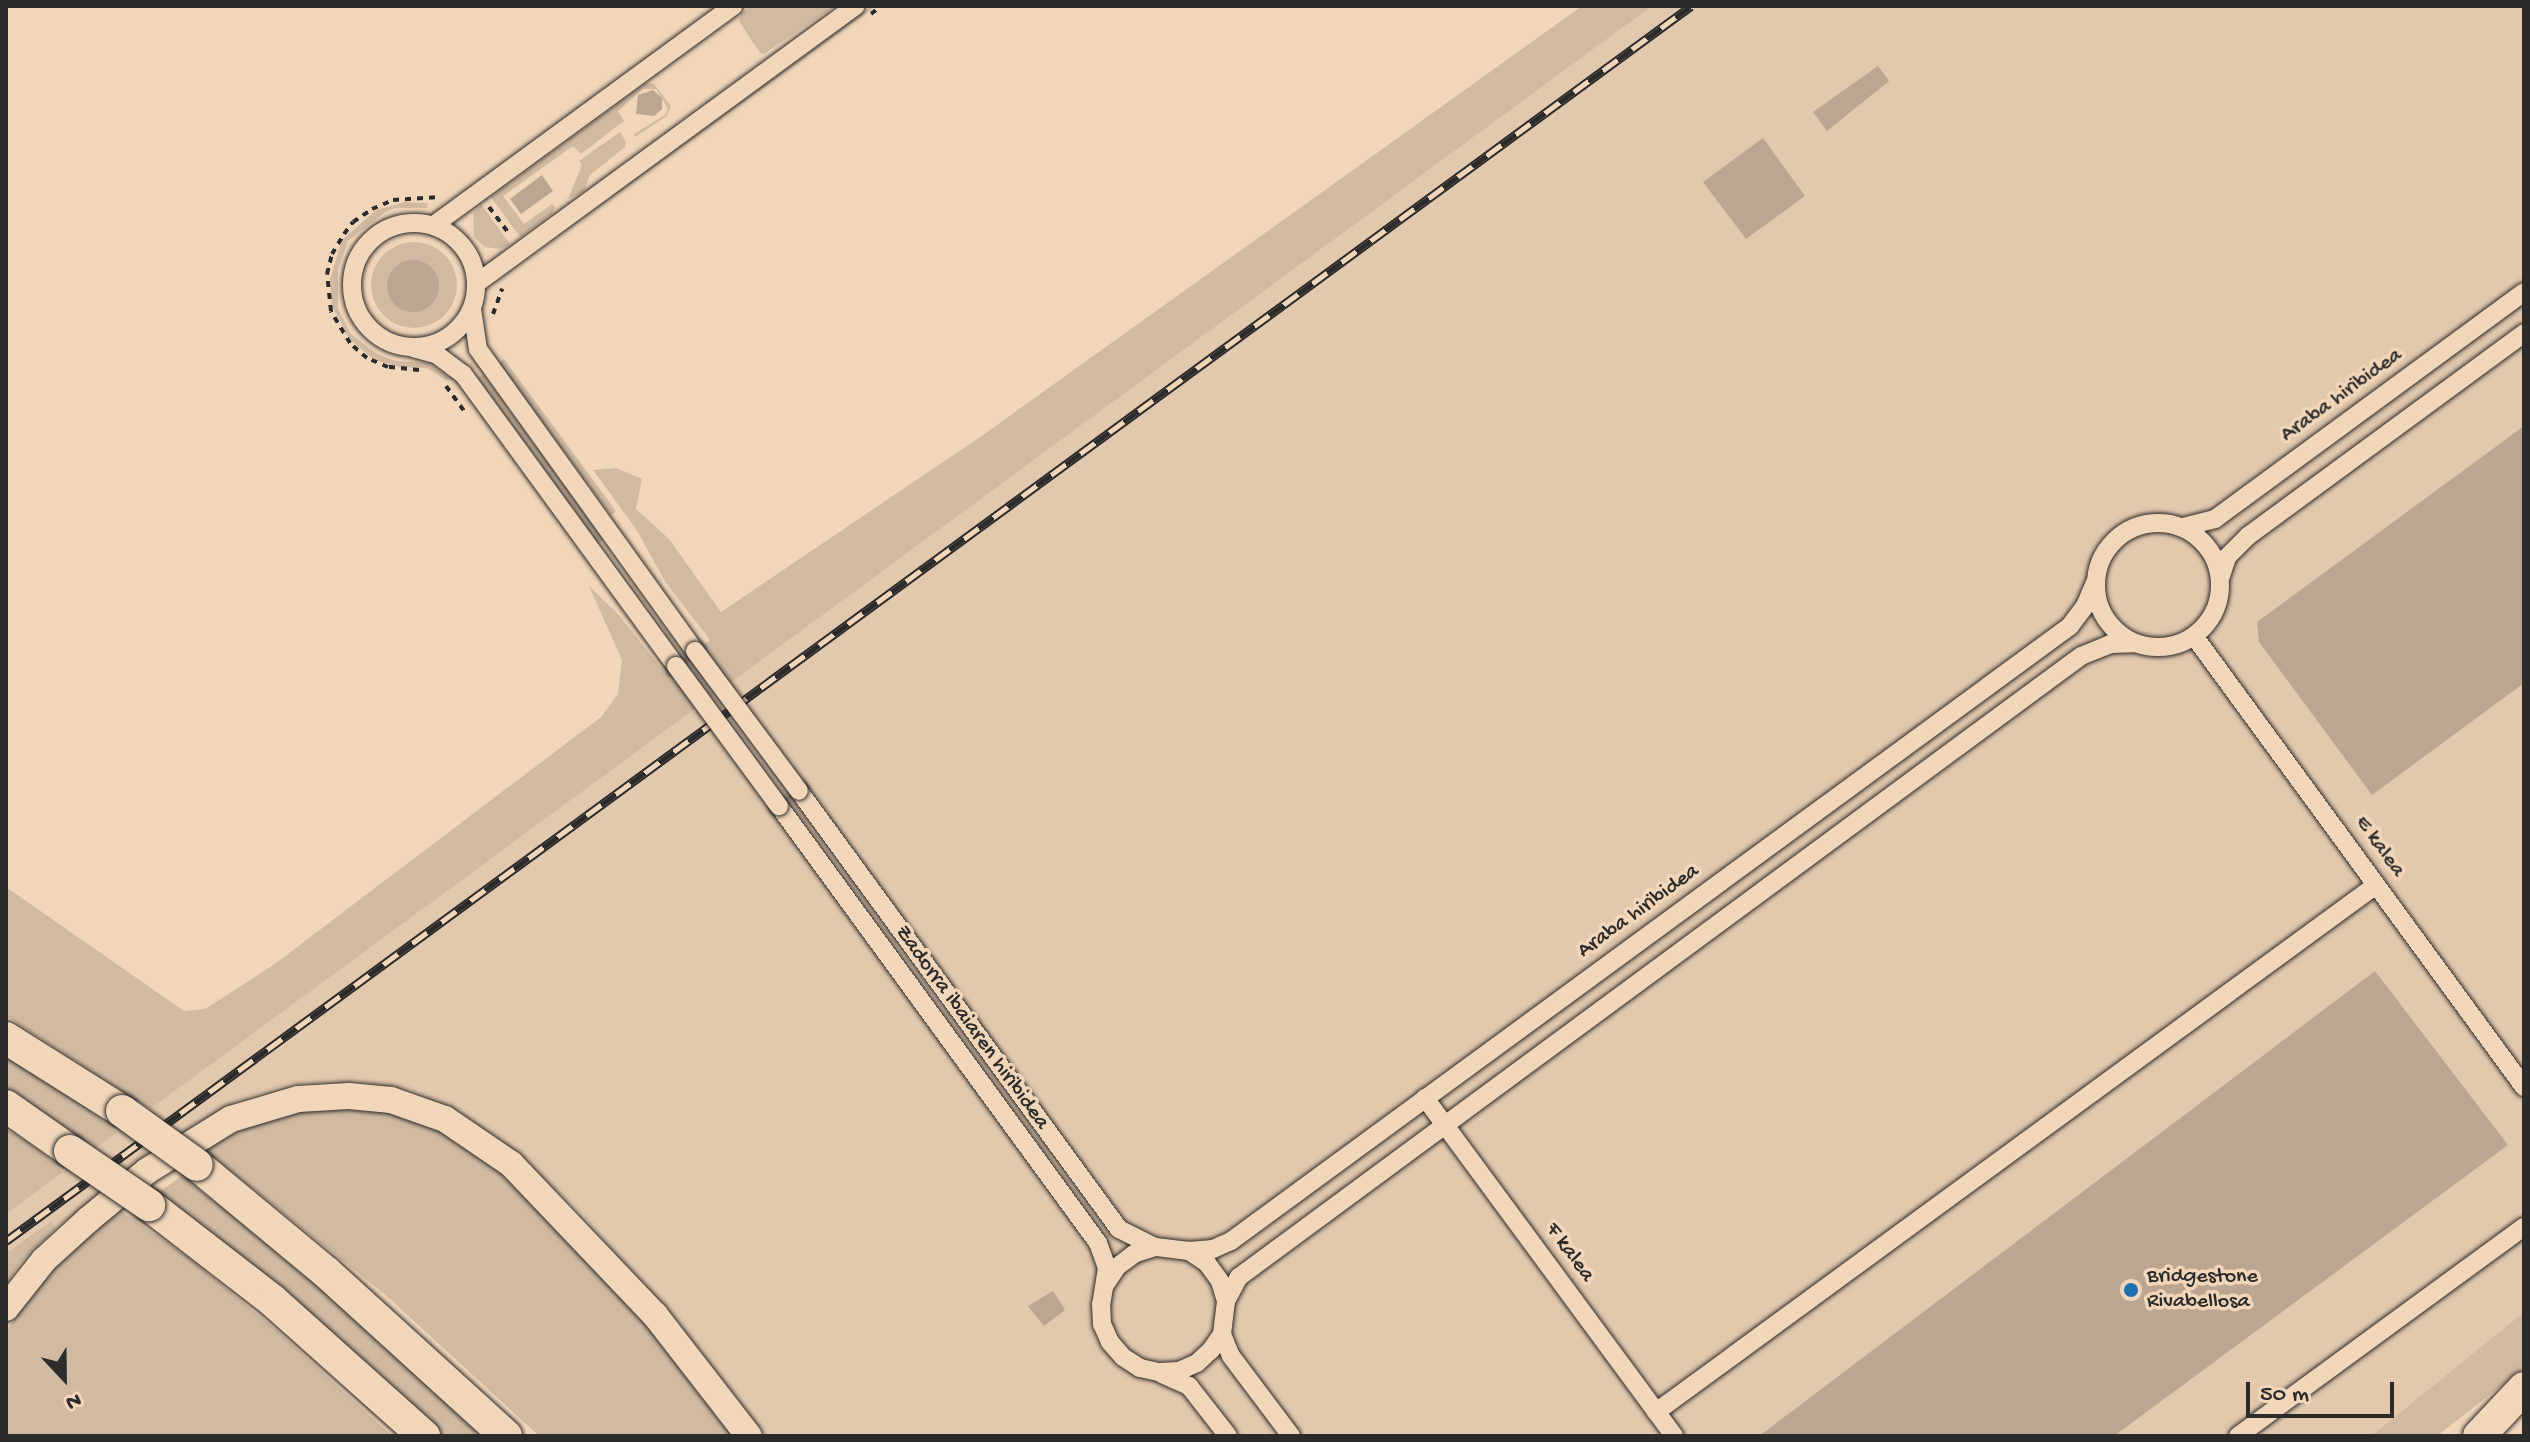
<!DOCTYPE html>
<style>
body{margin:0}
#map{position:relative;width:2530px;height:1442px;overflow:hidden;background:#f2d6b9;font-family:"Gochi Hand",sans-serif}
div>[style]{position:absolute}
[style*='--x']{left:calc(var(--x)*1px);top:calc(var(--y)*1px);width:calc(var(--w)*1px);rotate:calc(var(--a)*1deg)}
.built>*{inset:0;background:#e2c8ad}
.green>*{inset:0;background:#d1baa1}
.round{border-radius:50%}
.building>*{inset:0;background:#bba692}
.path>*{height:4px;margin-top:-2px;transform-origin:0;background:repeating-linear-gradient(90deg,#2b2b2b 0 6px,transparent 0 12px)}
.roads{filter:drop-shadow(0 0 2px #2b2b2b) drop-shadow(0 0 2px #2b2b2b)}
.street>*{height:18px;margin:-9px;padding:0 9px;transform-origin:9px;border-radius:9px;background:#f2d6b9}
.street>.ring{margin:-9px;padding:0;box-sizing:content-box;background:none;border:18px solid #f2d6b9;border-radius:50%}
.secondary>*{height:26px;margin:-13px;padding:0 13px;transform-origin:13px;border-radius:13px;background:#f2d6b9}
.highway>*{height:32px;margin:-16px;padding:0 16px;transform-origin:16px;border-radius:16px;background:#f2d6b9}
.rail>*{height:9px;margin-top:-4.5px;transform-origin:0;background:repeating-linear-gradient(90deg,#f2d6b9 0 18px,#2b2b2b 0 36px);box-sizing:border-box;border-block:2px solid #2b2b2b}
.bridges{filter:drop-shadow(0 0 2px #2b2b2b) drop-shadow(0 0 2px #2b2b2b)}
.street-bridge>*{height:18px;margin:-9px;padding:0 9px;transform-origin:9px;border-radius:9px;background:#f2d6b9}
.highway-bridge>*{height:32px;margin:-16px;padding:0 16px;transform-origin:16px;border-radius:16px;background:#f2d6b9}
.dots>*{width:22px;height:22px;translate:-50% -50%;box-sizing:border-box;border:4px solid #f2d6b9;border-radius:50%}
span{translate:-50% -50%;white-space:nowrap;text-align:center;line-height:1.15;-webkit-text-stroke:7px #f2d6b9;paint-order:stroke}
.street-label{font-size:22px;color:#2b2b2b}
.poi-label{font-size:22px;color:#2b2b2b}
.left{translate:0 -50%;text-align:left}
.frame{position:absolute;inset:0;border:8px solid #2b2b2b;pointer-events:none}
.north{position:absolute;left:24px;top:1338px;width:80px;height:80px;-webkit-text-stroke:6px #f2d6b9;paint-order:stroke;rotate:158deg;font-size:22px;font-weight:700;line-height:32px;text-align:center;color:#2b2b2b}
.north::after{content:'';display:block;margin:auto;width:28px;height:36px;background:#2b2b2b;clip-path:polygon(50% 0,100% 100%,50% 72%,0 100%)}
.scale{position:absolute;left:2246px;top:1382px;width:148px;height:36px;box-sizing:border-box;border:4px solid #2b2b2b;border-top:0;padding-left:10px;font-size:24px;line-height:28px;white-space:nowrap;color:#2b2b2b;-webkit-text-stroke:6px #f2d6b9;paint-order:stroke}
</style>
<div id="map">
<div class="built">
<div style="clip-path:polygon(1652px 6px,2524px 6px,2524px 1312px,2371px 1436px,763px 1436px,583px 1215px,531px 1166px,474px 1124px,411px 1090px,357px 1081px,292px 1083px,235px 1101px,191px 1127px,56px 1228px,50px 1221px,6px 1253px,6px 1214px)"></div>
</div>
<div class="green">
<div style="clip-path:polygon(751px 6px,835px 6px,764px 54px,760px 53px,739px 21px,741px 13px)"></div>
<div style="clip-path:polygon(872px 6px,876px 6px,538px 251px)"></div>
<div style="clip-path:polygon(1582px 6px,1652px 6px,150px 1109px,6px 1016px,6px 887px,184px 1011px,205px 1009px,272px 966px,601px 717px,618px 694px,622px 660px,589px 586px,618px 614px,665px 673px,710px 640px,666px 583px,636px 529px,593px 470px,616px 468px,642px 479px,636px 509px,669px 539px,721px 612px,983px 435px)"></div>
<div style="clip-path:polygon(646px 83px,654px 84px,671px 106px,667px 116px,635px 137px,634px 134px,666px 114px,668px 109px,656px 89px,643px 89px,618px 111px,624px 121px,581px 154px,573px 146px,503px 196px,524px 224px,552px 204px,555px 207px,553px 213px,520px 237px,491px 197px)"></div>
<div style="clip-path:polygon(620px 132px,626px 142px,625px 147px,590px 175px,584px 191px,568px 199px,582px 165px,579px 161px)"></div>
<div style="clip-path:polygon(405px 202px,428px 203px,427px 208px,395px 208px,384px 213px,348px 241px,338px 269px,338px 309px,351px 334px,377px 354px,395px 361px,428px 363px,454px 380px,446px 380px,427px 368px,400px 367px,375px 360px,350px 340px,332px 306px,330px 279px,342px 240px,376px 210px)"></div>
<div style="clip-path:polygon(481px 204px,510px 244px,500px 249px,485px 247px,474px 237px,473px 214px)"></div>
<div class="round" style="left:371px;top:242px;width:86px;height:86px"></div>
<div style="clip-path:polygon(504px 359px,616px 511px,611px 515px,499px 363px)"></div>
<div style="clip-path:polygon(483px 374px,604px 539px,598px 543px,478px 378px)"></div>
<div style="clip-path:polygon(6px 1056px,88px 1109px,117px 1133px,94px 1149px,6px 1089px)"></div>
<div style="clip-path:polygon(349px 1105px,398px 1112px,436px 1126px,484px 1156px,533px 1199px,689px 1371px,738px 1436px,539px 1436px,389px 1298px,204px 1149px,241px 1130px,297px 1110px)"></div>
<div style="clip-path:polygon(6px 1129px,39px 1150px,63px 1172px,6px 1214px)"></div>
<div style="clip-path:polygon(181px 1176px,323px 1285px,487px 1436px,443px 1436px,406px 1400px,157px 1194px)"></div>
<div style="clip-path:polygon(118px 1209px,189px 1258px,276px 1330px,392px 1436px,6px 1436px,6px 1332px,39px 1281px)"></div>
<div style="clip-path:polygon(51px 1221px,56px 1228px,20px 1263px,6px 1284px,6px 1253px)"></div>
<div style="clip-path:polygon(2524px 1312px,2524px 1368px,2437px 1436px,2371px 1436px)"></div>
</div>
<div class="building">
<div style="clip-path:polygon(1878px 66px,1889px 81px,1827px 131px,1813px 112px)"></div>
<div style="clip-path:polygon(653px 90px,662px 98px,662px 109px,654px 116px,636px 114px,638px 95px)"></div>
<div style="clip-path:polygon(1763px 138px,1805px 196px,1746px 239px,1703px 182px)"></div>
<div style="clip-path:polygon(542px 175px,553px 191px,521px 214px,510px 199px)"></div>
<div class="round" style="left:387px;top:260px;width:52px;height:52px"></div>
<div style="clip-path:polygon(2524px 426px,2524px 683px,2372px 795px,2259px 642px,2257px 622px)"></div>
<div style="clip-path:polygon(2375px 971px,2508px 1145px,2114px 1436px,1759px 1436px)"></div>
<div style="clip-path:polygon(1053px 1291px,1065px 1310px,1044px 1326px,1028px 1306px)"></div>
</div>
<div class="path">
<div style="--x:871;--y:14;--w:13;--a:-39"></div>
<div style="--x:489;--y:207;--w:35;--a:53"></div>
<div style="--x:493;--y:314;--w:27;--a:-70"></div>
<div style="--x:419;--y:370;--w:31;--a:-174"></div>
<div style="--x:388;--y:367;--w:23;--a:-157"></div>
<div style="--x:367;--y:358;--w:23;--a:-139"></div>
<div style="--x:350;--y:343;--w:37;--a:-121"></div>
<div style="--x:331;--y:311;--w:37;--a:-96"></div>
<div style="--x:327;--y:274;--w:21;--a:-76"></div>
<div style="--x:332;--y:254;--w:23;--a:-59"></div>
<div style="--x:344;--y:234;--w:15;--a:-53"></div>
<div style="--x:353;--y:222;--w:23;--a:-34"></div>
<div style="--x:372;--y:209;--w:23;--a:-23"></div>
<div style="--x:393;--y:200;--w:47;--a:-3.7"></div>
<div style="--x:446;--y:386;--w:31;--a:54"></div>
</div>
<div class="roads">
<div class="street">
<div class="ring" style="left:352px;top:223px;width:106px;height:106px"></div>
<div style="--x:434;--y:225;--w:371;--a:-36.2"></div>
<div style="--x:477;--y:283;--w:469;--a:-36.2"></div>
<div style="--x:472;--y:309;--w:40;--a:81.5"></div>
<div style="--x:478;--y:349;--w:372;--a:54.3"></div>
<div style="--x:413;--y:348;--w:24;--a:15"></div>
<div style="--x:436;--y:354;--w:34;--a:37"></div>
<div style="--x:463;--y:374;--w:361;--a:53.9"></div>
<div class="ring" style="left:2096px;top:523px;width:106px;height:106px"></div>
<div style="--x:2183;--y:527;--w:33;--a:-14"></div>
<div style="--x:2215;--y:519;--w:383;--a:-36.3"></div>
<div style="--x:2221;--y:576;--w:20;--a:-72"></div>
<div style="--x:2227;--y:557;--w:30;--a:-45"></div>
<div style="--x:2248;--y:536;--w:343;--a:-36.3"></div>
<div style="--x:2194;--y:636;--w:559;--a:53.81"></div>
<div style="--x:799;--y:791;--w:542;--a:53.85"></div>
<div style="--x:1119;--y:1229;--w:40;--a:26.6"></div>
<div style="--x:779;--y:806;--w:541;--a:53.87"></div>
<div style="--x:1098;--y:1243;--w:27;--a:70"></div>
<div style="--x:1107;--y:1268;--w:36;--a:99"></div>
<div style="--x:1101;--y:1304;--w:20;--a:87"></div>
<div style="--x:1102;--y:1324;--w:20;--a:66"></div>
<div style="--x:1110;--y:1342;--w:20;--a:49"></div>
<div style="--x:1123;--y:1357;--w:20;--a:33"></div>
<div style="--x:1140;--y:1368;--w:19;--a:12"></div>
<div style="--x:1159;--y:1372;--w:20;--a:-3"></div>
<div style="--x:1179;--y:1371;--w:20;--a:-24"></div>
<div style="--x:1197;--y:1363;--w:19;--a:-43"></div>
<div style="--x:1211;--y:1350;--w:19;--a:-55"></div>
<div style="--x:1222;--y:1334;--w:33;--a:-83"></div>
<div style="--x:1226;--y:1301;--w:21;--a:-107"></div>
<div style="--x:1220;--y:1281;--w:22;--a:-126"></div>
<div style="--x:1207;--y:1263;--w:22;--a:-146"></div>
<div style="--x:1189;--y:1251;--w:34;--a:-173"></div>
<div style="--x:1155;--y:1247;--w:22;--a:162"></div>
<div style="--x:1134;--y:1254;--w:21;--a:143"></div>
<div style="--x:1117;--y:1267;--w:22;--a:124"></div>
<div style="--x:1425;--y:1098;--w:420;--a:53.6"></div>
<div style="--x:1189;--y:1251;--w:24;--a:-5"></div>
<div style="--x:1213;--y:1249;--w:20;--a:-24"></div>
<div style="--x:1231;--y:1241;--w:1040;--a:-36.24"></div>
<div style="--x:2070;--y:626;--w:25;--a:-53"></div>
<div style="--x:2085;--y:606;--w:25;--a:-67"></div>
<div style="--x:1226;--y:1301;--w:27;--a:-62"></div>
<div style="--x:1239;--y:1277;--w:1046;--a:-36.41"></div>
<div style="--x:2081;--y:656;--w:31;--a:-22"></div>
<div style="--x:2110;--y:644;--w:24;--a:-2"></div>
<div style="--x:1222;--y:1334;--w:24;--a:68"></div>
<div style="--x:1231;--y:1356;--w:100;--a:53.1"></div>
<div style="--x:1162;--y:1374;--w:30;--a:24"></div>
<div style="--x:1189;--y:1386;--w:63;--a:52"></div>
<div style="--x:1656;--y:1412;--w:892;--a:-36.2"></div>
<div style="--x:2238;--y:1436;--w:354;--a:-36.2"></div>
</div>
<div class="secondary">
<div style="--x:6;--y:1308;--w:61;--a:-51.6"></div>
<div style="--x:44;--y:1260;--w:61;--a:-42.3"></div>
<div style="--x:89;--y:1219;--w:75;--a:-39.6"></div>
<div style="--x:147;--y:1171;--w:99;--a:-31.8"></div>
<div style="--x:231;--y:1119;--w:70;--a:-16.6"></div>
<div style="--x:298;--y:1099;--w:51;--a:-3.4"></div>
<div style="--x:349;--y:1096;--w:42;--a:5.4"></div>
<div style="--x:391;--y:1100;--w:57;--a:19.4"></div>
<div style="--x:445;--y:1119;--w:80;--a:34.3"></div>
<div style="--x:511;--y:1164;--w:209;--a:46.4"></div>
<div style="--x:655;--y:1315;--w:153;--a:52.2"></div>
</div>
<div class="highway">
<div style="--x:6;--y:1038;--w:137;--a:32.2"></div>
<div style="--x:6;--y:1106;--w:78;--a:35.1"></div>
<div style="--x:197;--y:1165;--w:169;--a:39.7"></div>
<div style="--x:327;--y:1273;--w:242;--a:42.3"></div>
<div style="--x:149;--y:1205;--w:157;--a:37.7"></div>
<div style="--x:273;--y:1301;--w:203;--a:41.8"></div>
<div style="--x:2479;--y:1436;--w:66;--a:-46.8"></div>
</div>
</div>
<div class="rail">
<div style="--x:6;--y:1241;--w:2089;--a:-36.24"></div>
</div>
<div class="bridges">
<div class="street-bridge">
<div style="--x:695;--y:651;--w:174;--a:53.4"></div>
<div style="--x:676;--y:666;--w:174;--a:53.7"></div>
</div>
<div class="highway-bridge">
<div style="--x:122;--y:1111;--w:92;--a:35.8"></div>
<div style="--x:70;--y:1151;--w:96;--a:34.4"></div>
</div>
</div>
<div class="dots">
<div style="left:2131px;top:1290px;background:#1f6fb2"></div>
</div>
<div class="street-label">
<span style="left:2342px;top:396px;rotate:-36deg">Araba hiribidea</span>
<span style="left:2379px;top:847px;rotate:54deg">E kalea</span>
<span style="left:1639px;top:912px;rotate:-36deg">Araba hiribidea</span>
<span style="left:971px;top:1028px;rotate:54deg">Zadorra ibaiaren hiribidea</span>
<span style="left:1569px;top:1253px;rotate:54deg">F kalea</span>
</div>
<div class="poi-label">
<span class="left" style="left:2147px;top:1290px">Bridgestone<br>Rivabellosa</span>
</div>
<div class="frame"></div>
<div class="north">N</div>
<div class="scale">50 m</div>
</div>
